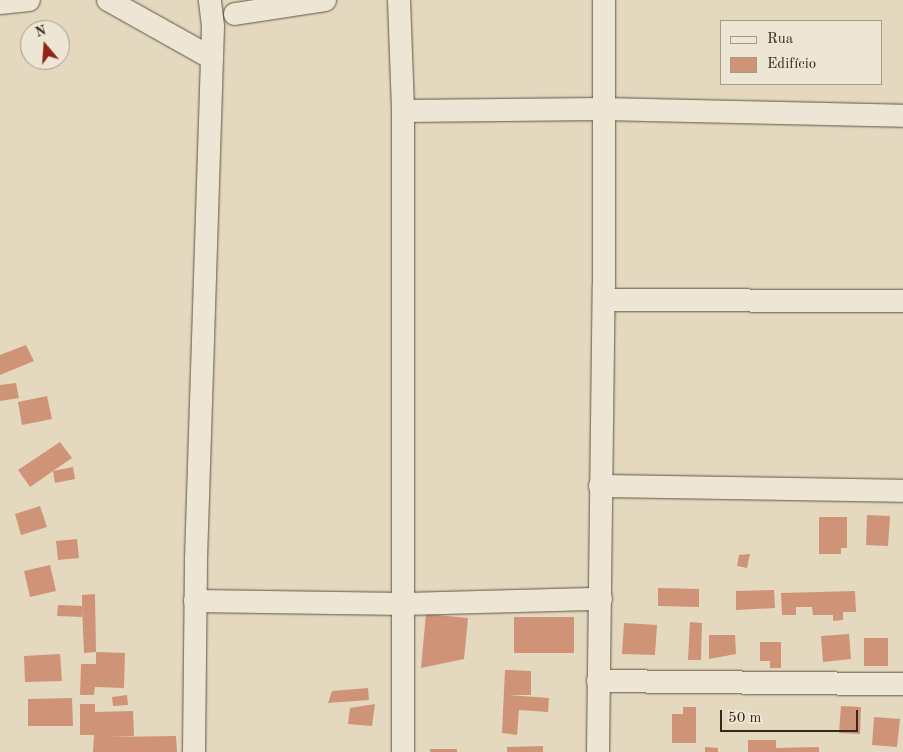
<!DOCTYPE html>
<meta charset="utf-8">
<style>
body{margin:0}
#map{position:relative;width:903px;height:752px;overflow:hidden;background:#e4d9bf;font-family:"Old Standard TT",serif}
div>[style]{position:absolute}
[style*='--x']{left:calc(var(--x)*1px);top:calc(var(--y)*1px);width:calc(var(--w)*1px);rotate:calc(var(--a)*1deg)}
.building>*{inset:0;background:#cf9378}
.roads{filter:drop-shadow(0 0 1px #615543) drop-shadow(0 0 1px #615543)}
.minor>*{height:22px;margin:-11px;padding:0 11px;transform-origin:11px;border-radius:11px;background:#ede6d5}
span{translate:-50% -50%;white-space:nowrap;text-align:center;line-height:1.15;-webkit-text-stroke:4.5px #ede6d5;paint-order:stroke}
.legend{position:absolute;left:720px;top:20px;width:162px;height:65px;box-sizing:border-box;background:#ede6d5;border:1px solid #a39a8a;margin:0;padding:6px 9px;list-style:none;font-size:15px;color:#35291a}
.legend li{display:flex;align-items:center;gap:10px;height:25px}
.legend b{width:25px;border:1px solid #a39a8a}
.north{position:absolute;left:20px;top:20px;width:50px;height:50px;box-sizing:border-box;background:#ede6d5;border:1px solid #a39a8a;border-radius:50%;rotate:342deg;font-size:14px;font-weight:700;line-height:20px;text-align:center;color:#35291a}
.north::after{content:'';display:block;margin:auto;width:18px;height:22px;background:#8f2418;clip-path:polygon(50% 0,100% 100%,50% 72%,0 100%)}
.scale{position:absolute;left:720px;top:710px;width:138px;height:22px;box-sizing:border-box;border:2px solid #35291a;border-top:0;padding-left:6px;font-size:15px;line-height:18px;white-space:nowrap;color:#35291a;-webkit-text-stroke:4px #ede6d5;paint-order:stroke}
</style>
<div id="map">
<div class="building">
<div style="clip-path:polygon(26px 345px,34px 361px,0 375px,0 355px)"></div>
<div style="clip-path:polygon(16px 383px,19px 398px,0 401px,0 385px)"></div>
<div style="clip-path:polygon(47px 396px,52px 419px,22px 425px,18px 402px)"></div>
<div style="clip-path:polygon(60px 442px,72px 458px,53px 471px,73px 467px,75px 479px,55px 483px,53px 471px,30px 487px,18px 470px)"></div>
<div style="clip-path:polygon(40px 506px,47px 527px,21px 535px,15px 514px)"></div>
<div style="clip-path:polygon(867px 515px,890px 516px,888px 546px,866px 545px)"></div>
<div style="clip-path:polygon(819px 517px,847px 517px,847px 548px,841px 548px,841px 554px,819px 554px)"></div>
<div style="clip-path:polygon(77px 539px,79px 558px,58px 560px,56px 541px)"></div>
<div style="clip-path:polygon(750px 554px,747px 568px,737px 566px,739px 555px)"></div>
<div style="clip-path:polygon(50px 565px,56px 591px,30px 597px,24px 571px)"></div>
<div style="clip-path:polygon(658px 588px,699px 589px,699px 607px,658px 606px)"></div>
<div style="clip-path:polygon(774px 590px,775px 608px,736px 610px,736px 591px)"></div>
<div style="clip-path:polygon(855px 591px,856px 612px,843px 612px,843px 620px,833px 621px,833px 615px,813px 615px,812px 607px,796px 607px,796px 615px,782px 615px,781px 593px)"></div>
<div style="clip-path:polygon(95px 594px,96px 652px,84px 653px,82px 608px,82px 617px,57px 616px,58px 605px,82px 606px,82px 595px)"></div>
<div style="clip-path:polygon(426px 614px,468px 618px,464px 659px,421px 668px)"></div>
<div style="clip-path:polygon(514px 617px,574px 617px,574px 653px,514px 653px)"></div>
<div style="clip-path:polygon(690px 622px,702px 623px,701px 660px,688px 660px)"></div>
<div style="clip-path:polygon(624px 623px,657px 625px,655px 655px,622px 654px)"></div>
<div style="clip-path:polygon(849px 634px,851px 659px,823px 662px,821px 636px)"></div>
<div style="clip-path:polygon(709px 635px,735px 635px,736px 654px,709px 659px)"></div>
<div style="clip-path:polygon(864px 638px,888px 638px,888px 666px,864px 666px)"></div>
<div style="clip-path:polygon(760px 642px,781px 642px,781px 668px,770px 668px,770px 661px,760px 661px)"></div>
<div style="clip-path:polygon(96px 652px,125px 653px,124px 688px,95px 687px,94px 695px,80px 695px,81px 664px,96px 664px)"></div>
<div style="clip-path:polygon(60px 654px,62px 681px,25px 682px,24px 656px)"></div>
<div style="clip-path:polygon(505px 670px,531px 671px,531px 695px,508px 695px,549px 698px,548px 712px,519px 710px,517px 735px,502px 733px)"></div>
<div style="clip-path:polygon(368px 688px,369px 700px,328px 703px,332px 691px)"></div>
<div style="clip-path:polygon(127px 695px,128px 705px,113px 706px,112px 697px)"></div>
<div style="clip-path:polygon(72px 698px,73px 726px,28px 726px,28px 699px)"></div>
<div style="clip-path:polygon(80px 704px,95px 704px,95px 712px,133px 711px,134px 736px,106px 737px,176px 736px,177px 752px,93px 752px,94px 735px,80px 735px)"></div>
<div style="clip-path:polygon(375px 704px,372px 726px,348px 724px,350px 708px)"></div>
<div style="clip-path:polygon(841px 706px,861px 707px,860px 734px,839px 733px)"></div>
<div style="clip-path:polygon(683px 707px,696px 707px,696px 743px,672px 743px,672px 714px,683px 714px)"></div>
<div style="clip-path:polygon(874px 717px,900px 719px,897px 747px,872px 745px)"></div>
<div style="clip-path:polygon(748px 740px,776px 740px,776px 748px,819px 747px,819px 752px,748px 752px)"></div>
<div style="clip-path:polygon(543px 746px,543px 752px,507px 752px,507px 747px)"></div>
<div style="clip-path:polygon(705px 747px,718px 748px,718px 752px,705px 752px)"></div>
<div style="clip-path:polygon(430px 749px,457px 749px,457px 752px,430px 752px)"></div>
</div>
<div class="roads">
<div class="minor">
<div style="--x:108;--y:0;--w:117;--a:29.2"></div>
<div style="--x:399;--y:0;--w:111;--a:87.9"></div>
<div style="--x:403;--y:111;--w:641;--a:90"></div>
<div style="--x:0;--y:3;--w:29;--a:-6"></div>
<div style="--x:235;--y:14;--w:91;--a:-8.8"></div>
<div style="--x:403;--y:111;--w:200;--a:-0.6"></div>
<div style="--x:603;--y:109;--w:300;--a:1.3"></div>
<div style="--x:604;--y:300;--w:299;--a:0.2"></div>
<div style="--x:600;--y:486;--w:303;--a:0.9"></div>
<div style="--x:195;--y:601;--w:210;--a:0.8"></div>
<div style="--x:405;--y:604;--w:196;--a:-1.5"></div>
<div style="--x:598;--y:681;--w:305;--a:0.6"></div>
<div style="--x:194;--y:752;--w:193;--a:-89.4"></div>
<div style="--x:196;--y:559;--w:533;--a:-88.17"></div>
<div style="--x:213;--y:26;--w:26;--a:-97"></div>
<div style="--x:598;--y:752;--w:466;--a:-89.3"></div>
<div style="--x:604;--y:286;--w:286;--a:-90"></div>
</div>
</div>
<ul class="legend">
<li><b style="height:6px;background:#ede6d5"></b>Rua</li>
<li><b style="height:14px;background:#cf9378"></b>Edifício</li>
</ul>
<div class="north">N</div>
<div class="scale">50 m</div>
</div>
